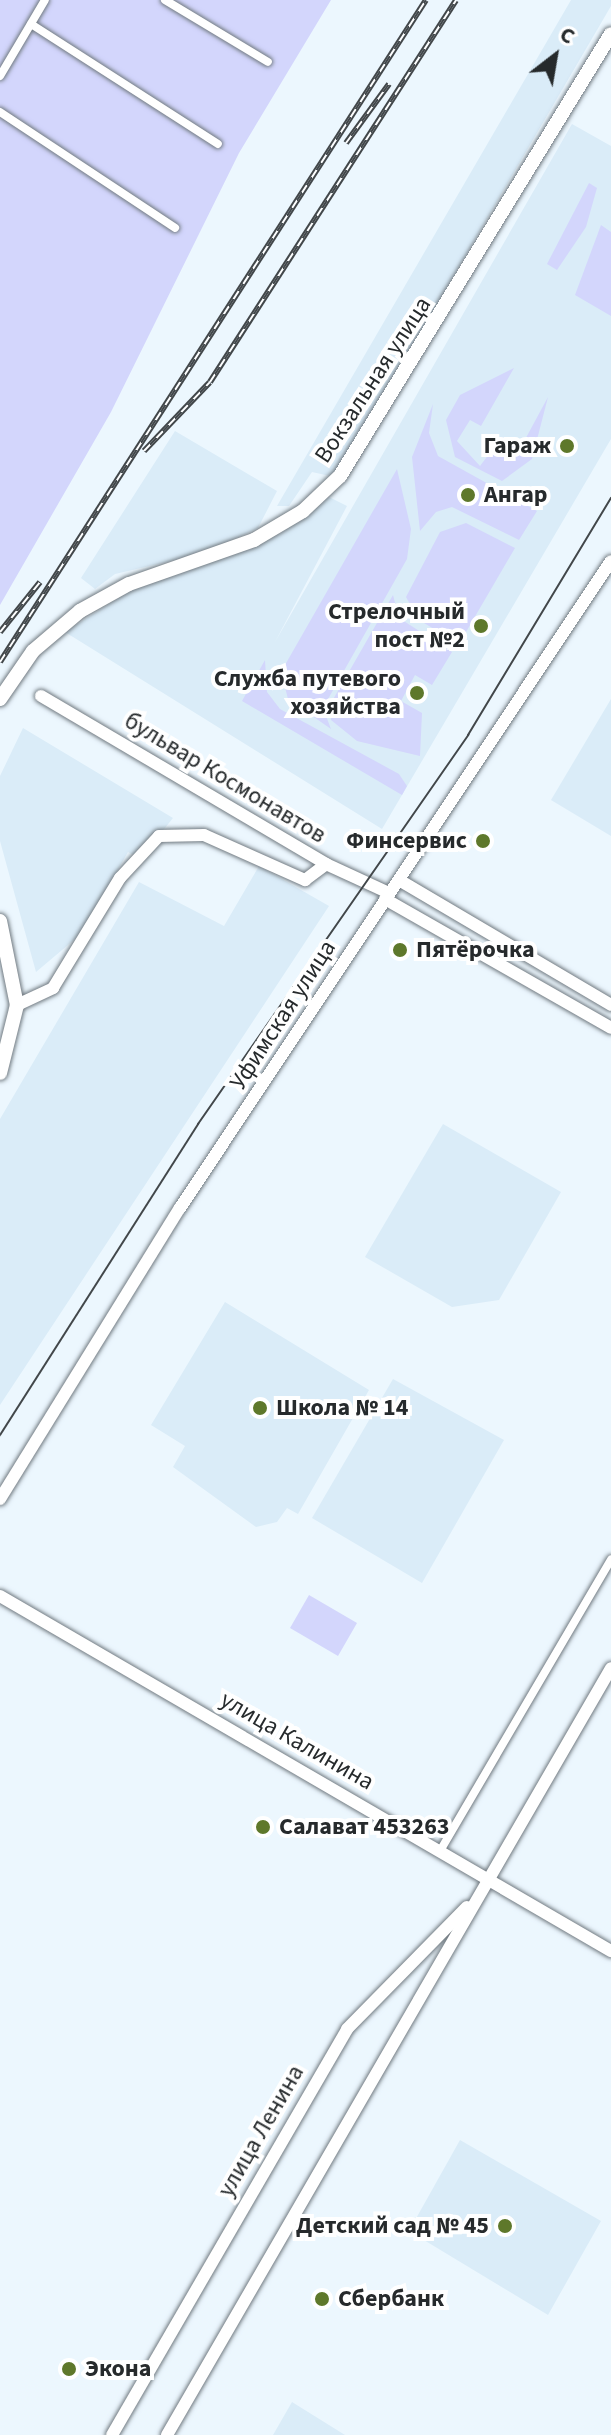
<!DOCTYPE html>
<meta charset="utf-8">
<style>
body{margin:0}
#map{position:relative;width:611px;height:2435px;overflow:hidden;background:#ecf7fe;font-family:"Source Sans 3",sans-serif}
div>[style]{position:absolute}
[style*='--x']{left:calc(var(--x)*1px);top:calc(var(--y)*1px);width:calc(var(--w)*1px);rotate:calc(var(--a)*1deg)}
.built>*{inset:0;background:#daecf8}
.green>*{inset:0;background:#d3d6fc}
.roads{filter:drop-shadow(0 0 2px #717a81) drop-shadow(0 0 2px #717a81)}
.street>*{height:8px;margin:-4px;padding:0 4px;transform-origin:4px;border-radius:4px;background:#fff}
.secondary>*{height:12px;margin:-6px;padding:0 6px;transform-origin:6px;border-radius:6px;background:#fff}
.primary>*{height:14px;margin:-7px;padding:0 7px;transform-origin:7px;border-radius:7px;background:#fff}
.tram>*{height:2px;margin:-1px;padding:0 1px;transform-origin:1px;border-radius:1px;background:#42474a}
.rail>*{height:6px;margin-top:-3px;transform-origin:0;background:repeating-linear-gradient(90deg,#fff 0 9px,#42474a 0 18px);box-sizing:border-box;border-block:2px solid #42474a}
.dots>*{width:22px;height:22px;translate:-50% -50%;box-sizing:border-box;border:4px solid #fff;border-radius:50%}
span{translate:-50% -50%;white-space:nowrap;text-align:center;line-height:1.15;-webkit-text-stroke:8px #fff;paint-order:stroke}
.street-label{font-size:24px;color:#262a2c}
.poi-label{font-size:24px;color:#262a2c;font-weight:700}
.right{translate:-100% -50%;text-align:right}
.left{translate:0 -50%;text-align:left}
.north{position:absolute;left:515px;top:16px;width:80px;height:80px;-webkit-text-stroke:6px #fff;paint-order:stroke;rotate:31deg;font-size:22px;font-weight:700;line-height:32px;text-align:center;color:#262a2c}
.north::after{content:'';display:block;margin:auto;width:28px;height:36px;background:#262a2c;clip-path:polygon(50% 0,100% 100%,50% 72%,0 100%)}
</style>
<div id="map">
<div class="built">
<div style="clip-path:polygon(571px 0,611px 0,611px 6px,346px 460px,330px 476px,312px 472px,289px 506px,277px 506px)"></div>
<div style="clip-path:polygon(572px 124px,611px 146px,611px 439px,382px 829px,65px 632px,134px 588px,280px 534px,329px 497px,347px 506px,275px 642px)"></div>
<div style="clip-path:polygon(175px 431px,277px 491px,258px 528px,202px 554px,115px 574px,95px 589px,81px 578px)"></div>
<div style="clip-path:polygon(611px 699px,611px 836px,551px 800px)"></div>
<div style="clip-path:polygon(23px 728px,173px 818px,140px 859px,128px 852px,81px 934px,36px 972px,0 841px,0 776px)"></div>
<div style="clip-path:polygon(259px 866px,329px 906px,0 1405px,0 1119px,139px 882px,224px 926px)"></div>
<div style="clip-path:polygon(443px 1124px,561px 1192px,499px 1300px,452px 1307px,365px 1257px)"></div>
<div style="clip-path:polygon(225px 1302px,369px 1390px,298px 1514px,287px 1508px,277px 1522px,256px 1527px,173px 1467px,185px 1446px,151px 1425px)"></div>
<div style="clip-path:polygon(393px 1379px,504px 1440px,422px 1583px,312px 1518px)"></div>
<div style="clip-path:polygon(460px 2140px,601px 2221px,548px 2315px,409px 2231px)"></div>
<div style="clip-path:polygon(292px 2402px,345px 2435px,273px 2435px)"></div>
</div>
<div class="green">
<div style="clip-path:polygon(0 0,331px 0,239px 153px,111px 412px,0 605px)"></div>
<div style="clip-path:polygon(589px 183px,597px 188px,586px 227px,557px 270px,547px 264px)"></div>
<div style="clip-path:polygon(601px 225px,611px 232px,611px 316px,575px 295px)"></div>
<div style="clip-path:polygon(514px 368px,481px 426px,470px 420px,457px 441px,480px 466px,502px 437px,521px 447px,548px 397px,532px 459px,502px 481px,455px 457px,446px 420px,460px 395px)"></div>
<div style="clip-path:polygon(433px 404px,429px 433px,438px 456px,537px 511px,519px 540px,452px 507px,436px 512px,420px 531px,412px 457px)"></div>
<div style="clip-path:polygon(397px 469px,411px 529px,407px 559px,323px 708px,331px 729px,288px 699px,281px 672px)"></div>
<div style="clip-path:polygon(466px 523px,515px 548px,459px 644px,419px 620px,406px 597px,440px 532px)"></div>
<div style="clip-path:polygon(393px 595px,399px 618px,452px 652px,432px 685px,415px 675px,401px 701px,422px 713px,420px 756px,357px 741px,331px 720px,331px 703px)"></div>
<div style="clip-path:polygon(265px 660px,267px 692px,280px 709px,399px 774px,407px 786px,402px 795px,242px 701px)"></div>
<div style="clip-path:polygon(309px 1595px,357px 1623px,338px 1656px,290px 1628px)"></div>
</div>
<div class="roads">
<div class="street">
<div style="--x:165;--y:0;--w:120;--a:31"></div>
<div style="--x:31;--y:24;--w:222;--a:32.7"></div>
<div style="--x:0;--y:76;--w:88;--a:-59.4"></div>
<div style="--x:0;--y:112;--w:210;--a:33.5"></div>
<div style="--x:440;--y:1851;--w:338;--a:-59.6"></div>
</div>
<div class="secondary">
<div style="--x:41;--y:696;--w:331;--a:30.5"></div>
<div style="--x:326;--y:864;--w:69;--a:24.7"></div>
<div style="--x:399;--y:880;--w:246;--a:30.5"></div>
<div style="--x:385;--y:899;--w:260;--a:29.7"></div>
<div style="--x:17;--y:1005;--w:40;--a:-25"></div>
<div style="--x:53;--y:988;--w:129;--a:-58.7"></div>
<div style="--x:120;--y:878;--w:57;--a:-47.1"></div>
<div style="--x:159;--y:836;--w:45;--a:-1.3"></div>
<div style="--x:204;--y:835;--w:111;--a:24"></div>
<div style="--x:305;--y:880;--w:26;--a:-37"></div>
<div style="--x:0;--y:1499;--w:342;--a:-58.3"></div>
<div style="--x:180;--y:1208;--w:777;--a:-56.33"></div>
<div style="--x:0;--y:1596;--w:707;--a:30.16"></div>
<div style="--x:112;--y:2435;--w:469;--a:-59.9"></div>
<div style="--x:347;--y:2029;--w:171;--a:-45.5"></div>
<div style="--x:167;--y:2435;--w:886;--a:-59.93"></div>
</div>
<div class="primary">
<div style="--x:0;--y:699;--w:58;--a:-55.5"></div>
<div style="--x:33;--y:651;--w:62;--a:-40.4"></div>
<div style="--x:80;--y:611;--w:56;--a:-28.9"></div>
<div style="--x:129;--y:584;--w:133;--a:-19.4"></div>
<div style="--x:254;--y:540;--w:57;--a:-30.6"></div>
<div style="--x:303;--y:511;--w:51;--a:-43.4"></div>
<div style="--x:340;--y:476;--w:518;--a:-58.49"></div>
<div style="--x:0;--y:921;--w:86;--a:78.6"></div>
<div style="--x:17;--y:1005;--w:70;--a:104"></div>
</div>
</div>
<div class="tram">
<div style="--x:0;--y:1435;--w:369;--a:-57.5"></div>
<div style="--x:198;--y:1124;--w:474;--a:-55.2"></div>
<div style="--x:468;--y:735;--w:277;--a:-58.9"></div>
</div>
<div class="rail">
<div style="--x:346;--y:143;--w:73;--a:-53.9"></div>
<div style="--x:144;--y:451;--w:95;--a:-46.3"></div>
<div style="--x:210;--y:382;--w:454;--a:-57.2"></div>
<div style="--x:0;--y:632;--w:64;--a:-51.3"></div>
<div style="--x:0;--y:662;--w:787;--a:-57.24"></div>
</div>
<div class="dots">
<div style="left:567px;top:446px;background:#5e782b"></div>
<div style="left:468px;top:495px;background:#5e782b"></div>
<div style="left:481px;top:626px;background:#5e782b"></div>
<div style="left:417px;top:693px;background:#5e782b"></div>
<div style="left:483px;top:841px;background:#5e782b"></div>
<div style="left:400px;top:950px;background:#5e782b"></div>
<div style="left:260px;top:1408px;background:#5e782b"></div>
<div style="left:263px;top:1827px;background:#5e782b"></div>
<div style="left:505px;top:2226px;background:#5e782b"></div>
<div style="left:322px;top:2299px;background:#5e782b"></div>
<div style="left:69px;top:2369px;background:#5e782b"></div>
</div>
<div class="street-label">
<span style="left:373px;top:380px;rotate:-57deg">Вокзальная улица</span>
<span style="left:225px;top:778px;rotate:31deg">бульвар Космонавтов</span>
<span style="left:283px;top:1015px;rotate:-57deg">Уфимская улица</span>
<span style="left:297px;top:1741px;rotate:30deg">улица Калинина</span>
<span style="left:261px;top:2131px;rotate:-60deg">улица Ленина</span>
</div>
<div class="poi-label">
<span class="right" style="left:551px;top:446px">Гараж</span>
<span class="left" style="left:484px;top:495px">Ангар</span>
<span class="right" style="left:465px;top:626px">Стрелочный<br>пост №2</span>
<span class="right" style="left:401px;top:693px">Служба путевого<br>хозяйства</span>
<span class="right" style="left:467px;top:841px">Финсервис</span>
<span class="left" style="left:416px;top:950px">Пятёрочка</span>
<span class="left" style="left:276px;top:1408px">Школа № 14</span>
<span class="left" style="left:279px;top:1827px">Салават 453263</span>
<span class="right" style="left:489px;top:2226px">Детский сад № 45</span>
<span class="left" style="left:338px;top:2299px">Сбербанк</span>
<span class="left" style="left:85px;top:2369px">Экона</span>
</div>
<div class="north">С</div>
</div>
